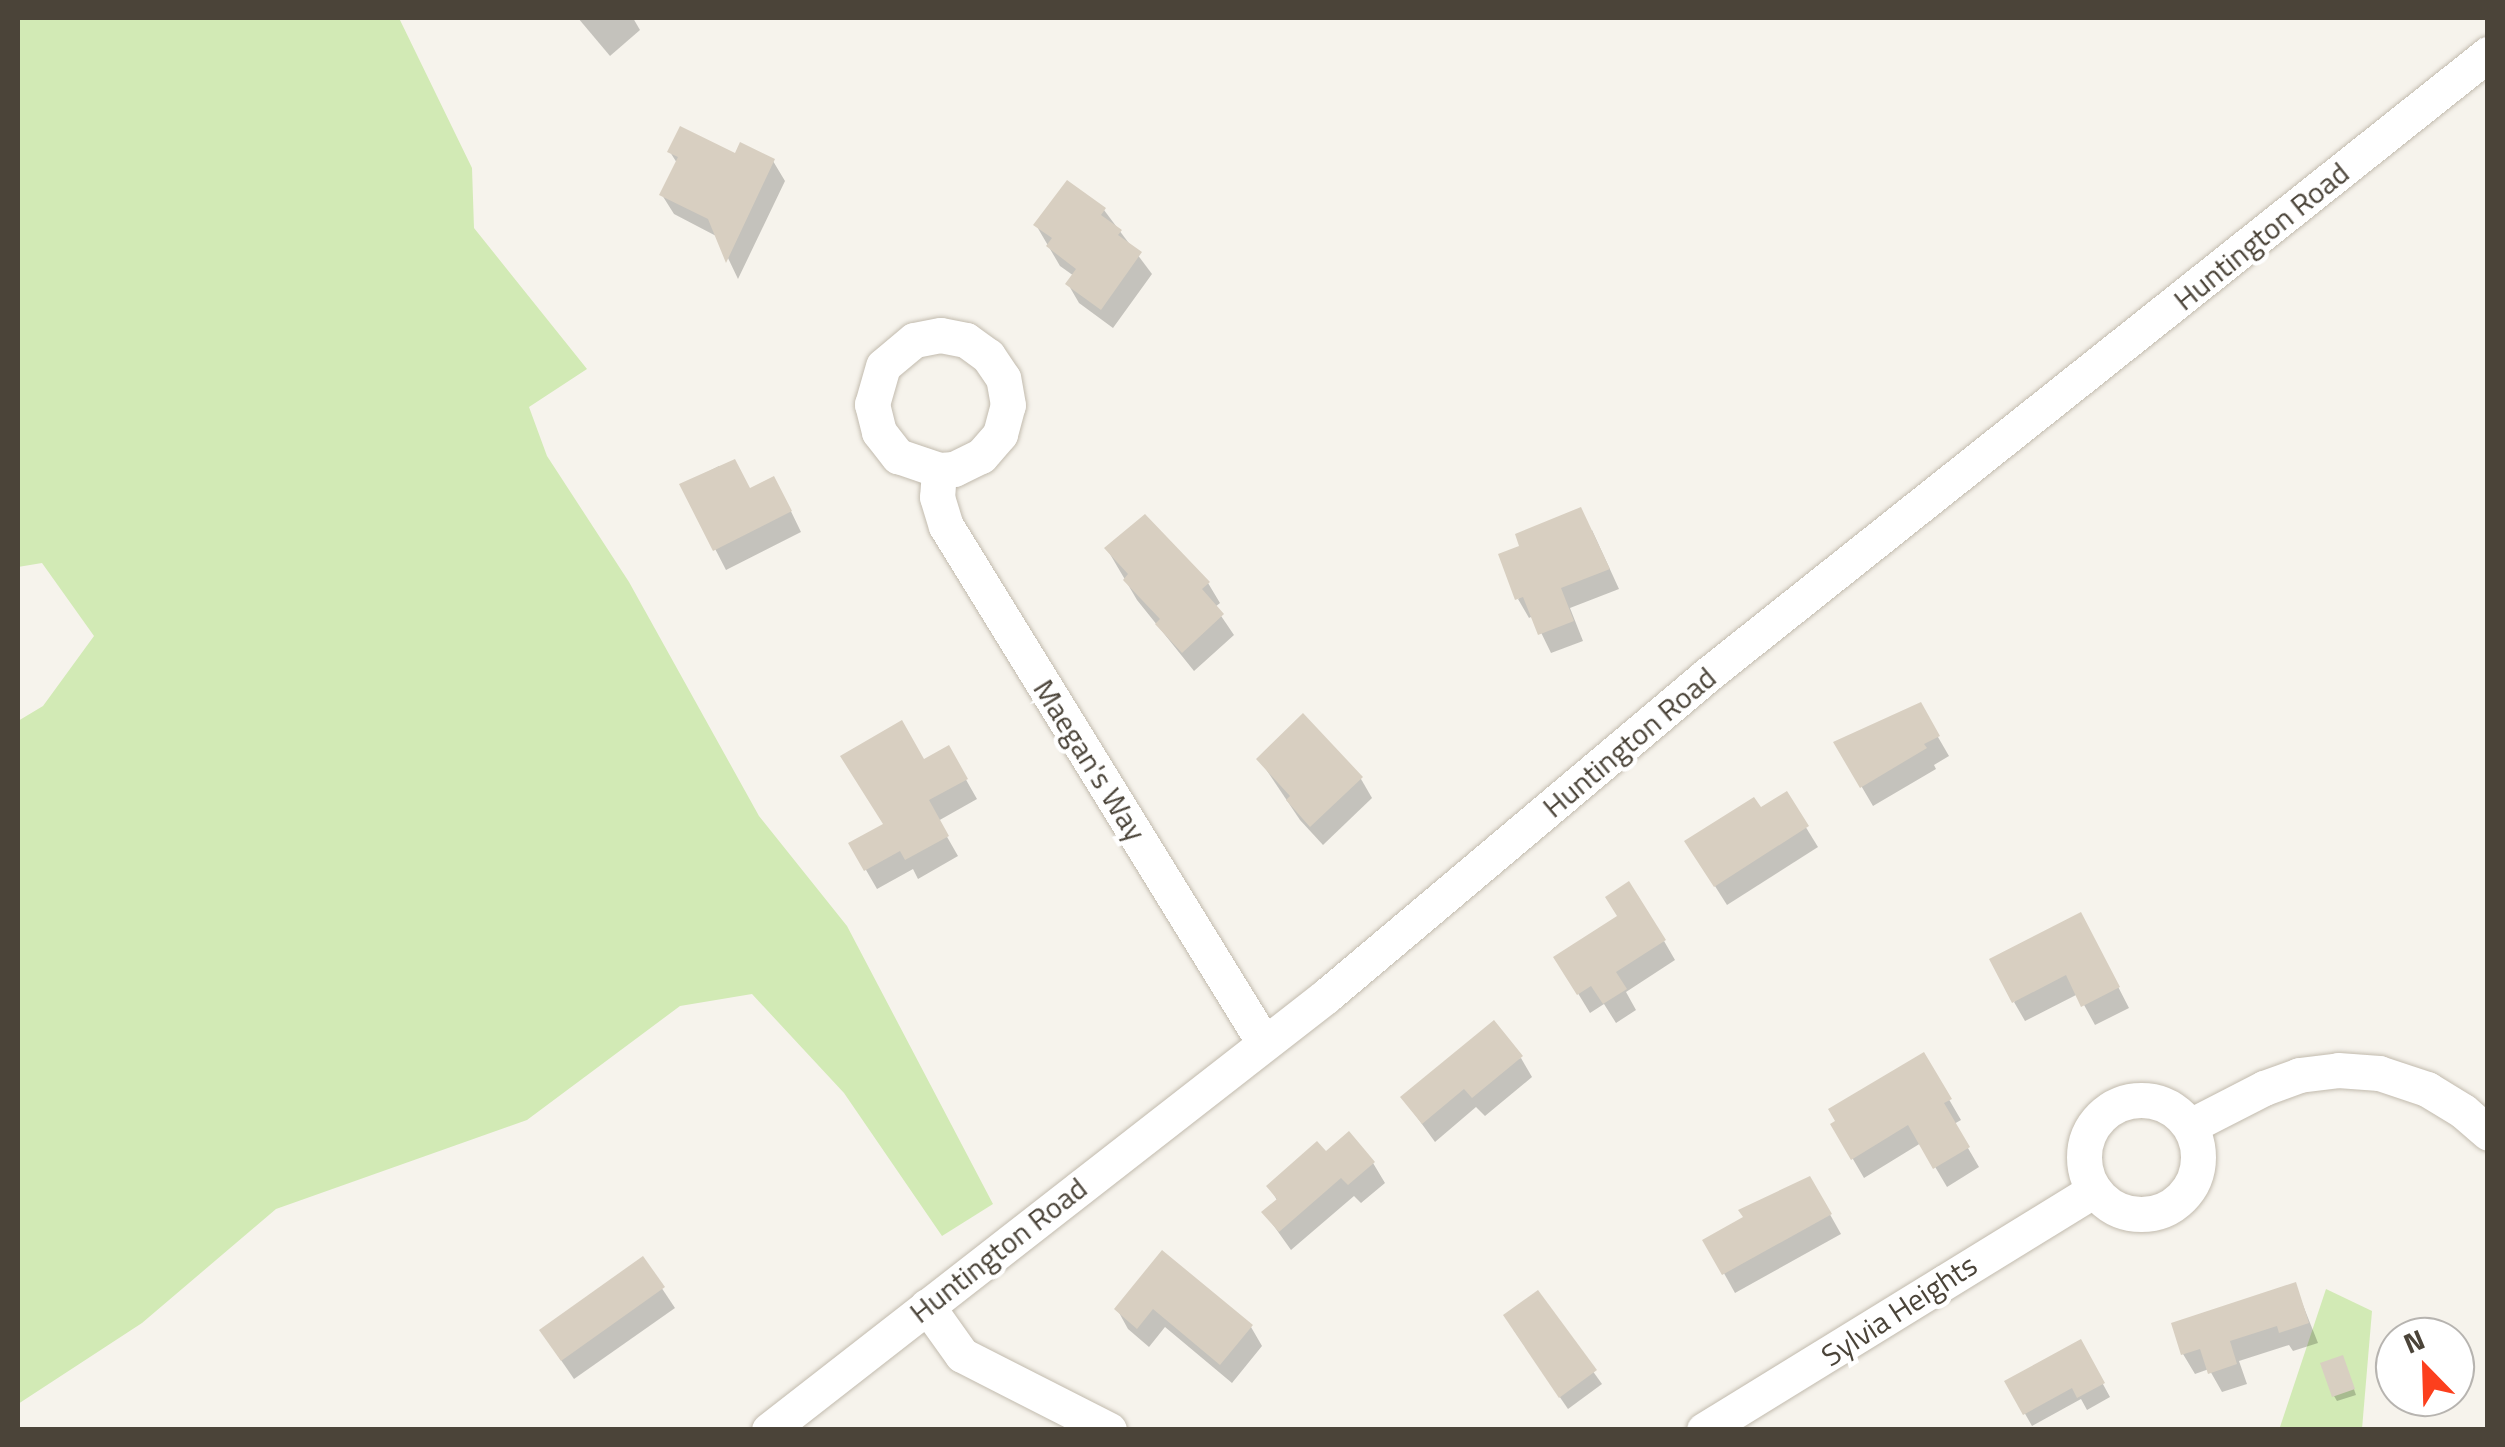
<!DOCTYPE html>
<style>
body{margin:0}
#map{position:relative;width:2505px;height:1447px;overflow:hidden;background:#f6f3ec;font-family:"Titillium Web",sans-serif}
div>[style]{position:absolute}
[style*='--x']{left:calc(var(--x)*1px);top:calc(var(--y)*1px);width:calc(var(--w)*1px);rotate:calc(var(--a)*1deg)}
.green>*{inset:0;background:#d2eab5}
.shadow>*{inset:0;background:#0003}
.building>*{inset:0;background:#d8cfc1}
.roads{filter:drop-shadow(0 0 2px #c2bbae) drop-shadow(0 0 2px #c2bbae)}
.street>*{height:35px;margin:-17.5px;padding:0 17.5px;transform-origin:17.5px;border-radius:17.5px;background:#fff}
.street>.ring{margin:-17.5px;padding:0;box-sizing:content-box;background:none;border:35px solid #fff;border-radius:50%}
span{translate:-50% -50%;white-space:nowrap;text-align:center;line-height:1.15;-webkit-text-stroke:9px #fff;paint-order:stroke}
.street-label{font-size:30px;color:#4b4439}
.frame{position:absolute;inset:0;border:20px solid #4b4439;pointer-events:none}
.north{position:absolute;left:2375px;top:1317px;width:100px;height:100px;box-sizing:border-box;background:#fff;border:2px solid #b7b4b0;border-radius:50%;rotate:337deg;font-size:28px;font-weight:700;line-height:40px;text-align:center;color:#4b4439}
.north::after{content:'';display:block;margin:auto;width:35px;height:45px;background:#fc3f1d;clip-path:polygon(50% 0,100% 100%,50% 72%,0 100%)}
</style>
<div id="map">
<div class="green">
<div style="clip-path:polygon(18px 18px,399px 18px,472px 168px,474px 228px,587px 369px,529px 407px,547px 456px,629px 582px,759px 816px,847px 926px,993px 1204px,942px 1236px,844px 1093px,752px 994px,680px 1006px,527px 1120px,276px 1209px,142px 1323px,18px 1404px,18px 721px,43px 706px,94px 636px,42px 563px,18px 567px)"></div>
<div style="clip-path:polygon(2326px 1289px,2372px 1311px,2362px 1429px,2279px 1430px)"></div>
</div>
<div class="shadow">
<div style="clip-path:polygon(578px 18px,633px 18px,640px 30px,610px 56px)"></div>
<div style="clip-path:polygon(670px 152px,773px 161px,785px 181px,738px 279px,718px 237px,674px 214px,662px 195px,677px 163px)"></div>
<div style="clip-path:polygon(1104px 210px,1152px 274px,1113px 328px,1079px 303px,1068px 284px,1074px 276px,1060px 266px,1036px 225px)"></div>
<div style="clip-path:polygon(719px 466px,750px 491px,785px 499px,801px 532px,726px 570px,682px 485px)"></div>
<div style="clip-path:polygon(1592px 530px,1619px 589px,1570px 608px,1583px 641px,1551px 653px,1533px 616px,1529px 618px,1518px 599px)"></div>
<div style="clip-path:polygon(1107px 549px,1208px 583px,1220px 603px,1215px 607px,1234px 635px,1194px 671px,1137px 600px)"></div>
<div style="clip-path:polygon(1920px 706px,1949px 756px,1934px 765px,1936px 769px,1873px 806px,1836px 743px)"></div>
<div style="clip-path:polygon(1303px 717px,1361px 779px,1372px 798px,1323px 845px,1300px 820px,1259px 759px)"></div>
<div style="clip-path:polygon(948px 748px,977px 799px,938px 821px,958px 856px,918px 879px,913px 869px,877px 889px,851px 844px,886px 825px,924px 762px)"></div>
<div style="clip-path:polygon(1786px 795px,1818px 847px,1727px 905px,1699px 861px)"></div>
<div style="clip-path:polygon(2091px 934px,2129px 1008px,2095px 1025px,2078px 994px,2025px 1021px,2014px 1002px)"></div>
<div style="clip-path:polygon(1664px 941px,1675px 960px,1626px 992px,1636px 1010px,1616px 1023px,1604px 1004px,1590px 1013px,1568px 977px)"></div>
<div style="clip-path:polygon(1923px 1055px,1961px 1120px,1954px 1124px,1979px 1167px,1947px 1187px,1921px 1143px,1864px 1178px,1833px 1125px)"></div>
<div style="clip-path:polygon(1521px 1058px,1532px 1077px,1485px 1116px,1476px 1107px,1435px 1142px,1403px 1098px)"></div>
<div style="clip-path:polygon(1325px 1155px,1373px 1163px,1385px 1183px,1361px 1203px,1354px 1196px,1291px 1250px,1264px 1212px,1278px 1202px,1269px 1186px)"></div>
<div style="clip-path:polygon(1810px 1179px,1841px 1234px,1735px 1293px,1706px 1241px)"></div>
<div style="clip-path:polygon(1163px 1254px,1251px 1327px,1262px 1346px,1232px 1383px,1165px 1327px,1149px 1347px,1128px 1329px,1117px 1309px)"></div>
<div style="clip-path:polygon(643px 1260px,675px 1308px,574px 1379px,554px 1350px)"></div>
<div style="clip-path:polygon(2295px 1285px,2318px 1343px,2293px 1351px,2289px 1345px,2239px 1361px,2247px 1384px,2222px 1392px,2209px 1369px,2195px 1374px,2183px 1354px)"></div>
<div style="clip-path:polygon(1537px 1293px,1602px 1384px,1568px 1409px,1513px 1329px)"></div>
<div style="clip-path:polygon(2080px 1342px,2110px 1397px,2087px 1410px,2081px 1399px,2032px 1426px,2007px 1382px)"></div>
<div style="clip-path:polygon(2345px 1364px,2356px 1395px,2337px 1401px,2334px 1396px)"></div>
</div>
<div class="building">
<div style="clip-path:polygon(680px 126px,735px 153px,740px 142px,775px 159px,726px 263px,708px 219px,659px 195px,678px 157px,667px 152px)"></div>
<div style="clip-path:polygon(1067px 180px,1106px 208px,1101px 215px,1122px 230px,1118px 235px,1142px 252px,1101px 310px,1065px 284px,1076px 269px,1046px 246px,1052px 238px,1033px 225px)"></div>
<div style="clip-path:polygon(735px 459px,750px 488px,774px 476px,792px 511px,713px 551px,679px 484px)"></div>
<div style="clip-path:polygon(1581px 507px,1610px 569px,1561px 588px,1574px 621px,1538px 635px,1523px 597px,1515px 600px,1498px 554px,1519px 546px,1515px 534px)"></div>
<div style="clip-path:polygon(1145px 514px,1210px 582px,1202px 589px,1224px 614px,1182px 653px,1155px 624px,1160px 619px,1123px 580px,1128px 574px,1104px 548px)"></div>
<div style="clip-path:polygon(1921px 702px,1940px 736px,1924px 744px,1927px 748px,1860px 788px,1833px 742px)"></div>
<div style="clip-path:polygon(1303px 713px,1363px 777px,1310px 827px,1286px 800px,1290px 796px,1256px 759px)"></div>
<div style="clip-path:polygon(902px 720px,924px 759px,949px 745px,968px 779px,929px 800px,949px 836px,905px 860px,900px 851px,864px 871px,848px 843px,883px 824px,840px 756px)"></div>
<div style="clip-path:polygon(1787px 791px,1809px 826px,1714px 887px,1684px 841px,1754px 797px,1761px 807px)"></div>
<div style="clip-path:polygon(1629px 881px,1666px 940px,1616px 972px,1627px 989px,1603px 1004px,1591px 986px,1577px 995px,1553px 957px,1617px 916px,1605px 897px)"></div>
<div style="clip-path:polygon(2081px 912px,2120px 987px,2081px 1007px,2066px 975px,2012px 1003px,1989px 959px)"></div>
<div style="clip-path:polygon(1494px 1020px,1523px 1056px,1472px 1098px,1464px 1089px,1422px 1124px,1400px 1097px)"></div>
<div style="clip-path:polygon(1924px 1052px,1952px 1099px,1944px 1103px,1970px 1147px,1933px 1169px,1908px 1125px,1851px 1160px,1830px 1124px,1835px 1121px,1828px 1109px)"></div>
<div style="clip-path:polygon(1349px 1131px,1375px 1162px,1348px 1185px,1341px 1178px,1279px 1232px,1261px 1212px,1277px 1199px,1266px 1186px,1317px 1141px,1326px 1151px)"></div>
<div style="clip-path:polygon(1810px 1176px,1832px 1214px,1722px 1275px,1702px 1240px,1743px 1217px,1738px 1210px)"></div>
<div style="clip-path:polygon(1162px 1250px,1253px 1325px,1220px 1365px,1153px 1309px,1137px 1329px,1114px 1309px)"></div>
<div style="clip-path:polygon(643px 1256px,665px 1287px,561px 1361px,539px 1330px)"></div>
<div style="clip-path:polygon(2296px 1282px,2309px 1323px,2279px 1333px,2277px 1326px,2230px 1341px,2237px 1364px,2208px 1374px,2200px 1349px,2181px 1355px,2171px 1323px)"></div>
<div style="clip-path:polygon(1538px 1290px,1597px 1370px,1559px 1398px,1503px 1315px)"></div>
<div style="clip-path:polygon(2081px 1339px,2105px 1383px,2077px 1398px,2072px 1388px,2023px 1415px,2004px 1381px)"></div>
<div style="clip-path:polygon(2343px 1355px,2355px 1389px,2332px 1397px,2320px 1363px)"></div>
</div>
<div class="roads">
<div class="street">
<div style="--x:939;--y:470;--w:15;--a:-4"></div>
<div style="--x:954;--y:469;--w:30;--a:-26"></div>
<div style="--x:981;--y:456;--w:29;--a:-49"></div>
<div style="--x:1000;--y:434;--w:30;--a:-75"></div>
<div style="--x:1008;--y:405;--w:27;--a:-100"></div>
<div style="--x:1003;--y:378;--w:27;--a:-124"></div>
<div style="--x:988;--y:356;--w:27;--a:-144"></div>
<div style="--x:966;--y:340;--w:26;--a:-169"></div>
<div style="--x:940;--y:335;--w:26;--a:169"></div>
<div style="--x:914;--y:340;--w:40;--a:140"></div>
<div style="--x:883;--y:366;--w:40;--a:106"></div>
<div style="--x:872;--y:404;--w:29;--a:76"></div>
<div style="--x:879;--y:432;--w:31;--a:52"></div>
<div style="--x:898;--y:456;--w:43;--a:18.9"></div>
<div style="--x:939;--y:470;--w:27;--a:94"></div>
<div style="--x:937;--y:497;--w:30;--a:73"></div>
<div style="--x:946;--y:526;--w:607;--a:58.4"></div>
<div class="ring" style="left:2084px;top:1100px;width:79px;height:79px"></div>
<div style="--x:2190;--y:1126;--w:83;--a:-27.2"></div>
<div style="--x:2264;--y:1088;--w:37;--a:-20"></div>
<div style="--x:2299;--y:1075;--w:39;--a:-7"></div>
<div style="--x:2338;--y:1070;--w:41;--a:4.2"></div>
<div style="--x:2379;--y:1073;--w:51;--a:18.4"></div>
<div style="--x:2427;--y:1089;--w:42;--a:31.4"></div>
<div style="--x:2463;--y:1111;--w:33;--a:41"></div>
<div style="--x:927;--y:1306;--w:60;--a:54.5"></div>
<div style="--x:962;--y:1355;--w:165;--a:27"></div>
<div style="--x:769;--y:1430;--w:706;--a:-37.92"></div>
<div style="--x:1326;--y:996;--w:498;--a:-40.1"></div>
<div style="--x:1707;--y:675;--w:998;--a:-38.49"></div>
<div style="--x:1704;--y:1430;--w:458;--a:-31.6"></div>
</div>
</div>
<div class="street-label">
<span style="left:2261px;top:236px;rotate:-39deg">Huntington Road</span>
<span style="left:1629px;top:742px;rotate:-40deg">Huntington Road</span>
<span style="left:1090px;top:760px;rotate:58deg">Maegan's Way</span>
<span style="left:998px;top:1250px;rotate:-38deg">Huntington Road</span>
<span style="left:1899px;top:1310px;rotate:-33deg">Sylvia Heights</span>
</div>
<div class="frame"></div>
<div class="north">N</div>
</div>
